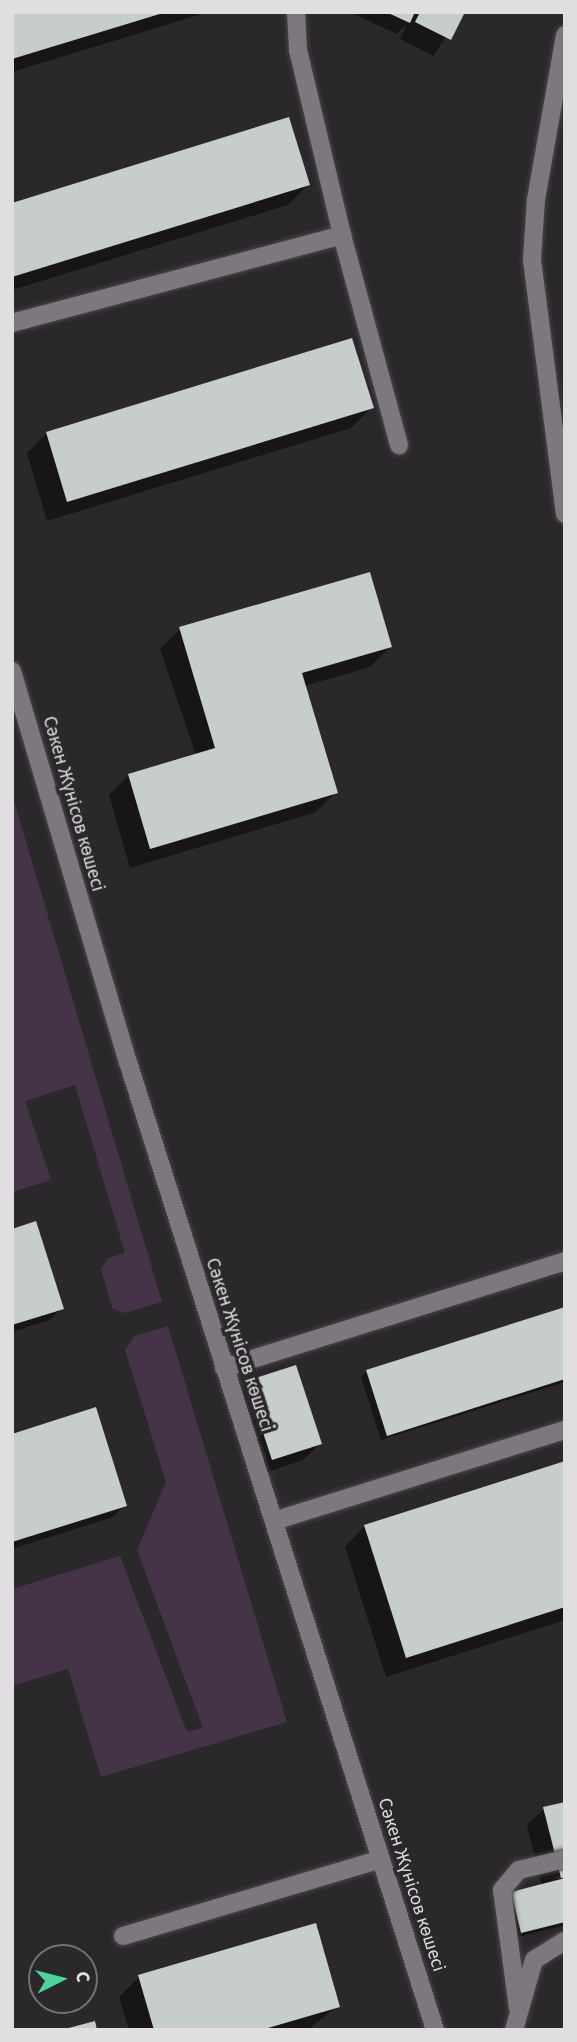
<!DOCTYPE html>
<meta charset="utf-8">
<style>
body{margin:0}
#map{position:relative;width:577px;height:2042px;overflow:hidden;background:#2b282c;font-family:"Source Sans 3",sans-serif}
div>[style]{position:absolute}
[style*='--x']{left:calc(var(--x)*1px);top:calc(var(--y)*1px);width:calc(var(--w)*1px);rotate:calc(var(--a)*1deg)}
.green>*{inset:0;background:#453447}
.shadow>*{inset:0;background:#0007}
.building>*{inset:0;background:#c7ceca}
.roads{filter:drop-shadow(0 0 2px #494649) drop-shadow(0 0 2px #494649)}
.service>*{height:18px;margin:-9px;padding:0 9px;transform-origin:9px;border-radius:9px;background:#7d787d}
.tertiary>*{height:18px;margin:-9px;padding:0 9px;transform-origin:9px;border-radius:9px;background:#7d787d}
span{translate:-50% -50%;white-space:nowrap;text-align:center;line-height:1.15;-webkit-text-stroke:7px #2b282c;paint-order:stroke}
.street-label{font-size:19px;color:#e1dee1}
.frame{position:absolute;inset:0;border:14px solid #e1dee1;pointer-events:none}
.north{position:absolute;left:28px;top:1944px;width:70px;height:70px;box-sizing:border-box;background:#2b282c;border:2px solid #747174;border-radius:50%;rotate:84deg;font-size:19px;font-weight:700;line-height:28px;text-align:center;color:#e1dee1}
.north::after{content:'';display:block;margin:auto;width:24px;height:32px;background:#4dd39a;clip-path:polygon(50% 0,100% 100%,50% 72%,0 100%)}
</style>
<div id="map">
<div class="green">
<div style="clip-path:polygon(12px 794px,162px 1302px,125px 1313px,112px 1308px,101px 1269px,108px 1258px,125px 1253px,75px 1085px,25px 1101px,51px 1180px,12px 1192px)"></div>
<div style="clip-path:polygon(168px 1326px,287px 1722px,101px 1777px,68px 1669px,12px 1686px,12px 1589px,120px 1556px,187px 1732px,203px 1728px,137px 1550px,166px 1482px,125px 1350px,134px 1336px)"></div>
</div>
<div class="shadow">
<div style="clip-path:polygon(12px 12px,208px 12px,12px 72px)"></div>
<div style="clip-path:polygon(350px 12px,463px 12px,433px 56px,400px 39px,407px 24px,396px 34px)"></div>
<div style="clip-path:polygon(308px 185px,288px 205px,12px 290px,12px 205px)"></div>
<div style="clip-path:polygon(372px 407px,351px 428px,47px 521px,27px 453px,47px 433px)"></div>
<div style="clip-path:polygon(180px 629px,390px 647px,370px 667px,304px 686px,336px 792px,316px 812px,130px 868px,109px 795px,129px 775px,196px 755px,160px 649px)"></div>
<div style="clip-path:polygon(12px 1230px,62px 1308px,50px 1320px,12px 1332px)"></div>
<div style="clip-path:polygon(565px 1308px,565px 1382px,381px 1440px,361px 1377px,367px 1371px)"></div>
<div style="clip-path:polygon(247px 1383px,320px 1444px,303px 1460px,256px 1476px,231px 1399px)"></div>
<div style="clip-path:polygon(12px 1435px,125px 1505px,113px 1517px,12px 1549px)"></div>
<div style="clip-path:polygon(565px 1463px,565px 1620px,386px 1677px,345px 1547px,365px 1526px)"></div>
<div style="clip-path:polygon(544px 1809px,565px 1875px,552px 1878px,565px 1879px,565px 1925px,515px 1938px,506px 1899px,542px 1886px,527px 1825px)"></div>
<div style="clip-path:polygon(139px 1977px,338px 2006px,307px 2030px,129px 2030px,119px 1997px)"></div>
</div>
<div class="building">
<div style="clip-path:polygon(12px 12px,163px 12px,163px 13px,12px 59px)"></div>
<div style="clip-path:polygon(386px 12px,415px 12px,410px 23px)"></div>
<div style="clip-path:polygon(420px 12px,465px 12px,451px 40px,415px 22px)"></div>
<div style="clip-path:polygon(289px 117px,310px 185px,12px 277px,12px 203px)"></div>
<div style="clip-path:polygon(352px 338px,374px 408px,67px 502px,46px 432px)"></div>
<div style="clip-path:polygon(370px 572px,392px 647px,302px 673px,338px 793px,150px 849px,128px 774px,215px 748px,179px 627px)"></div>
<div style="clip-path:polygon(36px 1221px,64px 1309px,12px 1325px,12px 1229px)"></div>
<div style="clip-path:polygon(565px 1307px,565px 1379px,387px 1436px,366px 1370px)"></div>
<div style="clip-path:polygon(296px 1365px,322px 1444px,272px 1460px,246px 1381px)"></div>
<div style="clip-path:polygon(96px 1407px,127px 1506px,12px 1542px,12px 1434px)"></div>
<div style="clip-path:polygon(565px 1461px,565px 1607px,406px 1658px,364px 1525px)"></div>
<div style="clip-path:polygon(565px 1802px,565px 1877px,561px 1878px,543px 1807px)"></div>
<div style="clip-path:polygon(565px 1878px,565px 1922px,521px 1933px,511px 1892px)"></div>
<div style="clip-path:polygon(316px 1923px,340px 2007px,261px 2030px,154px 2030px,138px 1975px)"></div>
<div style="clip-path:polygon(95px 2021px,97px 2030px,65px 2030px,65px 2029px)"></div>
</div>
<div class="roads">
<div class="service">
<div style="--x:296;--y:12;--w:38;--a:87"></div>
<div style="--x:298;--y:50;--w:190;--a:76.6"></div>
<div style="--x:342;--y:235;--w:218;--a:74.8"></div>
<div style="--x:565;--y:35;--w:167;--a:100"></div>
<div style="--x:536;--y:199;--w:61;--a:93.8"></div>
<div style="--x:532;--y:260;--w:256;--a:82.6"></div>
<div style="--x:12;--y:323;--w:342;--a:-14.9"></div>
<div style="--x:224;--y:1368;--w:357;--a:-17.4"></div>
<div style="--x:274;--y:1521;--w:305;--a:-17.4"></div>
<div style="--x:123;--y:1936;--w:269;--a:-16.6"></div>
<div style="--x:518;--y:2008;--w:119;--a:-97.7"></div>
<div style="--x:502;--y:1890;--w:26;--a:-50"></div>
<div style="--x:519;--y:1870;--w:47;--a:-13.4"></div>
<div style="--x:514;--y:2030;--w:73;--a:-74.1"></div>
<div style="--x:534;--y:1960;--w:36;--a:-32"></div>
</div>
<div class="tertiary">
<div style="--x:12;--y:671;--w:408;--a:73.5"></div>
<div style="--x:128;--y:1062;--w:1016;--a:72.4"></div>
</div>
</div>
<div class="street-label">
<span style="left:73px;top:804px;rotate:74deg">Сәкен Жүнісов көшесі</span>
<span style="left:239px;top:1345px;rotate:72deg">Сәкен Жүнісов көшесі</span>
<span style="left:411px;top:1885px;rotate:72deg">Сәкен Жүнісов көшесі</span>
</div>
<div class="frame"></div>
<div class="north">С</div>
</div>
